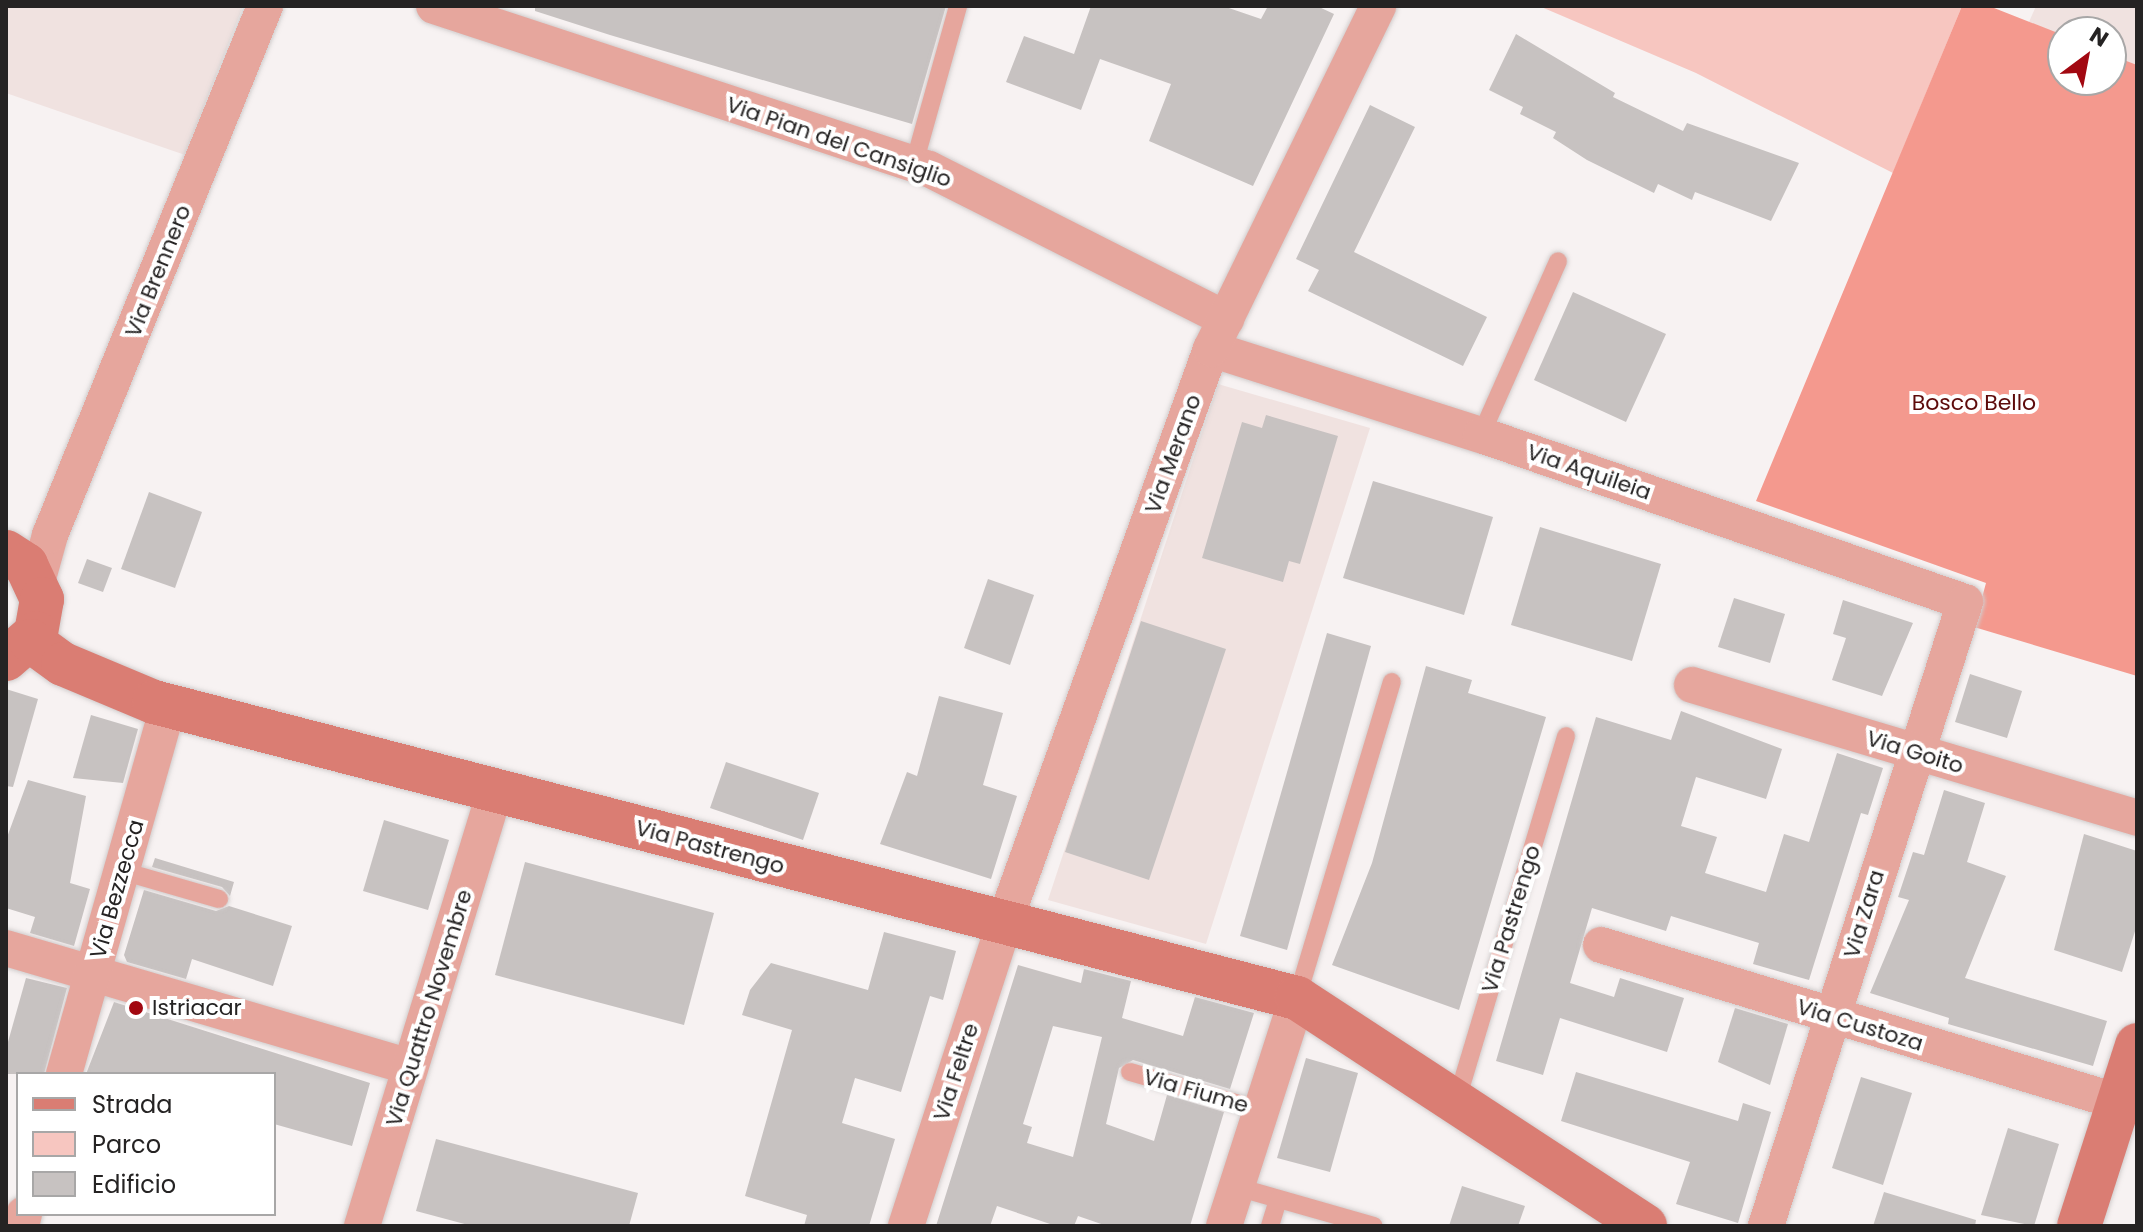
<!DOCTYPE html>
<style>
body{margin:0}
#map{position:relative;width:2143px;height:1232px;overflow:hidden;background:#f7f2f2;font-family:Poppins,sans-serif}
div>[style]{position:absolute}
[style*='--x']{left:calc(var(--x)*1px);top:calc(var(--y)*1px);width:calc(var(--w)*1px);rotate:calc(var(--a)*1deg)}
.built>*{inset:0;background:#f0e2e0}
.green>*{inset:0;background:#f7c6c0}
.forest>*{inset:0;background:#f4998e}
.building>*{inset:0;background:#c7c2c1}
.roads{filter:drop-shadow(0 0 2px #d1cdcd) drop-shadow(0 0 2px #d1cdcd)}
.lane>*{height:18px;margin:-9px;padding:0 9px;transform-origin:9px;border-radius:9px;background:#e6a69d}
.street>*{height:36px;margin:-18px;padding:0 18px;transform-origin:18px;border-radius:18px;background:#e6a69d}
.secondary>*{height:44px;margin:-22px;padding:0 22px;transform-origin:22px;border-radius:22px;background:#da7d73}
.dots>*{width:22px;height:22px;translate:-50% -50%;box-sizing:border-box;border:4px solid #fff;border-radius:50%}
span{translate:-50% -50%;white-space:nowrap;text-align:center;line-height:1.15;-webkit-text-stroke:8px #fff;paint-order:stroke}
.street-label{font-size:22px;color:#252323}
.park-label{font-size:22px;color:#5d0b0b}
.poi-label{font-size:22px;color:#252323}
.left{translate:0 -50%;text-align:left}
.frame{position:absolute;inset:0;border:8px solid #252323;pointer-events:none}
.legend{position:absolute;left:16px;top:1072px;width:260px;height:144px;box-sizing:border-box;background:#fff;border:2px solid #a8a7a7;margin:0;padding:10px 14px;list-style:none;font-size:24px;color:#252323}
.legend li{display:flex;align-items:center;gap:16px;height:40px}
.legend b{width:40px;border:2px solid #a8a7a7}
.north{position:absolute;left:2047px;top:16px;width:80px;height:80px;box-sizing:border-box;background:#fff;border:2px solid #a8a7a7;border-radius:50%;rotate:32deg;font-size:22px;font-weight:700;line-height:32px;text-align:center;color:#252323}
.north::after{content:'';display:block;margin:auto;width:28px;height:36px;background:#a20811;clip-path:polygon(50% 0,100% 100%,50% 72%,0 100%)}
</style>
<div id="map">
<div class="built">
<div style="clip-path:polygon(6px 6px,243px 6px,185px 155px,6px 93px)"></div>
<div style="clip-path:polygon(2036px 6px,2137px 6px,2137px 65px,2111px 55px,2111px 32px,2063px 36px,2029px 22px)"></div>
<div style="clip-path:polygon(1218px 384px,1370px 428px,1206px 944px,1048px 900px)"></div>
</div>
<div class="green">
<div style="clip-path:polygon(1539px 6px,1962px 6px,1893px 173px,1696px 73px)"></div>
</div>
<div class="forest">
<div style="clip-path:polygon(1962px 6px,1989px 6px,2063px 35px,2063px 80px,2111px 80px,2111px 55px,2137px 65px,2137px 676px,1974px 627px,1986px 583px,1756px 501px)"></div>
</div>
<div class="building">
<div style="clip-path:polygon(535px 6px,946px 6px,912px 124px,610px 35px,535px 11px)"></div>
<div style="clip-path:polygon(1091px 6px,1223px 6px,1261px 19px,1268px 6px,1317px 6px,1334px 14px,1253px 186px,1149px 141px,1171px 84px,1100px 59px,1081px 110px,1006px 82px,1024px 36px,1074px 54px)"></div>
<div style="clip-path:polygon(1516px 34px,1615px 93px,1613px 97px,1683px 131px,1687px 123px,1799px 163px,1771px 221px,1695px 192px,1692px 200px,1658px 184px,1654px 193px,1587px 160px,1553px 138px,1556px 132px,1520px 114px,1523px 107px,1489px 90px)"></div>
<div style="clip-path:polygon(1370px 105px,1415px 127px,1354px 252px,1487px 317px,1463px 366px,1308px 291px,1319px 270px,1296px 259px)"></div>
<div style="clip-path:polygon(1573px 292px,1666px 334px,1626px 422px,1534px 380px)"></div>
<div style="clip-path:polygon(1266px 415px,1338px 436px,1300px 564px,1289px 561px,1283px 582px,1202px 558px,1242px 422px,1262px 428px)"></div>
<div style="clip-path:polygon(1373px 481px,1493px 517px,1464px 615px,1343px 578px)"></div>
<div style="clip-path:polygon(149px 492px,202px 512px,175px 588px,121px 569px)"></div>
<div style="clip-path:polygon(1540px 527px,1661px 564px,1632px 661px,1511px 625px)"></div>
<div style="clip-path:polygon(87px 559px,112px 568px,103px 592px,78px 583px)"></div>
<div style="clip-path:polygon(988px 579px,1034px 595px,1010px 665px,964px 648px)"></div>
<div style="clip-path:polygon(1734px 598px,1785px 614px,1770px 663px,1718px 647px)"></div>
<div style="clip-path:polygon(1843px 600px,1913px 623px,1882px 696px,1832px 680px,1846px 638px,1833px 634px)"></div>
<div style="clip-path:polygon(1141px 621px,1226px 649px,1149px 880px,1065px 852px)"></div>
<div style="clip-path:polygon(1327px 633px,1371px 646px,1287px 950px,1240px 936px)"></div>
<div style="clip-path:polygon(1426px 666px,1472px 680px,1468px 693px,1546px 717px,1459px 1010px,1332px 965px,1372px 863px)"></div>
<div style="clip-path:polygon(1970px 674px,2022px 691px,2007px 738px,1955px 722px)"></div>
<div style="clip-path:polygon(6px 689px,38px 699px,13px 787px,6px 786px)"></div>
<div style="clip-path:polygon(939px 696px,1003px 713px,983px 785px,1017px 796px,991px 879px,880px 844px,907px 772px,917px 776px)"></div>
<div style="clip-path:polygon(1681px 711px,1782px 749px,1766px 799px,1696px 777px,1681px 826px,1717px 837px,1705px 873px,1766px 892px,1784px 834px,1809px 842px,1837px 753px,1883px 768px,1868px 815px,1861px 813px,1809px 980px,1753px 964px,1759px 943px,1671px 916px,1666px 931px,1592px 908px,1570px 983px,1614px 997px,1620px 978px,1684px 998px,1667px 1052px,1560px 1018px,1543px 1075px,1496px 1061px,1596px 717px,1671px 740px)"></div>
<div style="clip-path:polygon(91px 715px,138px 729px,123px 783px,73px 778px)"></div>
<div style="clip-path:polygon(726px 762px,819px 793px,803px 840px,710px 808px)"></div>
<div style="clip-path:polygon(28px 780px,86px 796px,70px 883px,90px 889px,74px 946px,30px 933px,35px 917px,6px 908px,6px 840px)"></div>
<div style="clip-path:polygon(1944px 790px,1985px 803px,1967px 862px,2006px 876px,1965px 978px,2107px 1021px,2093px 1066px,1948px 1024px,1949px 1018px,1870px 993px,1909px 900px,1898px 897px,1913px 852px,1924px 855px)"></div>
<div style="clip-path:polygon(384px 820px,449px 840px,428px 910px,363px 891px)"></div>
<div style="clip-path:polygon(2084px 834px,2137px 851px,2137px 925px,2122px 972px,2054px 950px)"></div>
<div style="clip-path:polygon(155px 858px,234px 882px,230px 896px,222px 887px,152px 867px)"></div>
<div style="clip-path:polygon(525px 862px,714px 913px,684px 1025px,495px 975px)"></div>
<div style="clip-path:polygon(144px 890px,216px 911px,229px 906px,292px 926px,273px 986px,192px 959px,186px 979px,127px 962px,124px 955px)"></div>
<div style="clip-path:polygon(884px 932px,956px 951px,943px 1000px,930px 996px,901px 1092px,855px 1078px,842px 1123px,895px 1139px,869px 1226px,804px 1226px,807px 1215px,745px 1196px,792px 1030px,742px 1015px,750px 990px,771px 963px,868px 990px)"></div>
<div style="clip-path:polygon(evenodd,1018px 965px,1081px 983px,1084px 969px,1131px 981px,1122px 1018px,1183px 1036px,1195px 997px,1254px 1013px,1230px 1089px,1133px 1060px,1119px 1068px,1106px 1124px,1154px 1141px,1167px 1095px,1224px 1112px,1190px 1226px,1107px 1226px,1078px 1216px,1074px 1226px,1056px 1226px,997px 1206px,990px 1226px,936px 1226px,1018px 965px,1053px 1026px,1102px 1037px,1073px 1157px,1027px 1143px,1032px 1127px,1023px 1124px,1053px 1026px)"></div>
<div style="clip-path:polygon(26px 978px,67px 988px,44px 1074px,6px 1074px,6px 1049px)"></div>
<div style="clip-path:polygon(114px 1002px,370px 1083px,352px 1146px,274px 1124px,274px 1074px,86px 1074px)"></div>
<div style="clip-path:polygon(1735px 1008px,1788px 1024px,1770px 1085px,1718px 1062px)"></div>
<div style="clip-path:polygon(1306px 1058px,1358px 1073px,1330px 1172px,1277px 1158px)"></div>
<div style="clip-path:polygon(1576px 1072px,1738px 1121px,1743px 1103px,1771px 1112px,1738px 1223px,1676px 1204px,1690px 1162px,1561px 1121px)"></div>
<div style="clip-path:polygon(1861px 1077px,1912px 1093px,1883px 1185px,1832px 1168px)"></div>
<div style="clip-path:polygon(2008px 1128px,2059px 1144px,2034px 1226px,1981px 1215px)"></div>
<div style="clip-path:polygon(436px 1139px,638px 1193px,629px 1226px,472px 1226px,416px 1211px)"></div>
<div style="clip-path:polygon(1462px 1186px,1525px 1206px,1518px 1226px,1449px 1226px)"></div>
<div style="clip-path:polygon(1884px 1192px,1976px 1220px,1975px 1226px,1873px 1226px)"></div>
</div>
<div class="roads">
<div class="lane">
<div style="--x:914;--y:164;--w:164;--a:-74.4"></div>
<div style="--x:1481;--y:435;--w:190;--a:-66.1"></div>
<div style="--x:122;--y:871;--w:101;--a:16.1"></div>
<div style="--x:1297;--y:998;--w:330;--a:-73.3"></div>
<div style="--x:1130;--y:1072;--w:139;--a:16.3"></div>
<div style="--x:1456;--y:1103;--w:383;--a:-73.3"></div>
<div style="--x:1237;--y:1187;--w:142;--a:15.9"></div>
<div style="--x:1270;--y:1226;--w:28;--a:-73"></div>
</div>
<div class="street">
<div style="--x:434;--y:6;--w:521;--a:18.23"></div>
<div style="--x:929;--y:169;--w:333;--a:26.8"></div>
<div style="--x:1211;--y:349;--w:283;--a:17.7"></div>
<div style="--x:1481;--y:435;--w:512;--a:19.04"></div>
<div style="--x:1965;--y:602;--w:655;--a:107.69"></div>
<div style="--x:37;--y:582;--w:49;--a:-74.5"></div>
<div style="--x:50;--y:535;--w:571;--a:-67.88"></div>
<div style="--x:1692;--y:685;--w:464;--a:16.6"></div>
<div style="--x:1601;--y:945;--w:541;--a:16.86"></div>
<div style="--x:6;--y:948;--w:421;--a:16.4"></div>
<div style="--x:64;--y:1074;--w:385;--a:-74.2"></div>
<div style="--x:21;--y:1226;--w:12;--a:-76"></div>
<div style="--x:362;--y:1226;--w:455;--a:-73"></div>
<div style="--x:906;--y:1226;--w:324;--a:-72"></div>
<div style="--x:1006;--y:918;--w:605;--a:-70.19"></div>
<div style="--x:1211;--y:349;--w:381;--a:-64"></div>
<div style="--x:1224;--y:1226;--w:239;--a:-72.2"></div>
</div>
<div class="secondary">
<div style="--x:6;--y:552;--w:24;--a:33"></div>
<div style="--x:26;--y:565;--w:38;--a:65"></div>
<div style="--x:42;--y:599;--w:35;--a:100"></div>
<div style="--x:36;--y:633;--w:40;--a:139"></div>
<div style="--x:31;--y:641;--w:39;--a:36"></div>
<div style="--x:63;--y:664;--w:99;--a:22.7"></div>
<div style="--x:154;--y:702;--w:1181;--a:14.52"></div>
<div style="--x:1297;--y:998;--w:416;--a:33.2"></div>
<div style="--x:2079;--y:1226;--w:190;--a:-72.2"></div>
</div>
</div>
<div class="dots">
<div style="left:136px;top:1008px;background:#a20811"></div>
</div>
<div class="street-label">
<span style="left:839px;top:142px;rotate:19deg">Via Pian del Cansiglio</span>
<span style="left:158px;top:271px;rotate:-68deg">Via Brennero</span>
<span style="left:1173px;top:454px;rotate:-70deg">Via Merano</span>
<span style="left:1589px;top:472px;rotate:19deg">Via Aquileia</span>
<span style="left:1915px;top:752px;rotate:17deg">Via Goito</span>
<span style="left:710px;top:847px;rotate:15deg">Via Pastrengo</span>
<span style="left:117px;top:889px;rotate:-74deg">Via Bezzecca</span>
<span style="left:1864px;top:914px;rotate:-73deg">Via Zara</span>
<span style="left:1511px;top:919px;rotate:-73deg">Via Pastrengo</span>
<span style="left:429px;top:1008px;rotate:-73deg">Via Quattro Novembre</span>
<span style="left:1860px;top:1025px;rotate:17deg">Via Custoza</span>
<span style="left:956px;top:1072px;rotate:-72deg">Via Feltre</span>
<span style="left:1196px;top:1091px;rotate:16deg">Via Fiume</span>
</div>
<div class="park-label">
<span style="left:1974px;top:403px">Bosco Bello</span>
</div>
<div class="poi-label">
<span class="left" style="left:152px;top:1008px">Istriacar</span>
</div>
<div class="frame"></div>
<ul class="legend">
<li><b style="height:10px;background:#da7d73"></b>Strada</li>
<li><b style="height:22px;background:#f7c6c0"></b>Parco</li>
<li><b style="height:22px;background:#c7c2c1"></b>Edificio</li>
</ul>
<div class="north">N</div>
</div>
